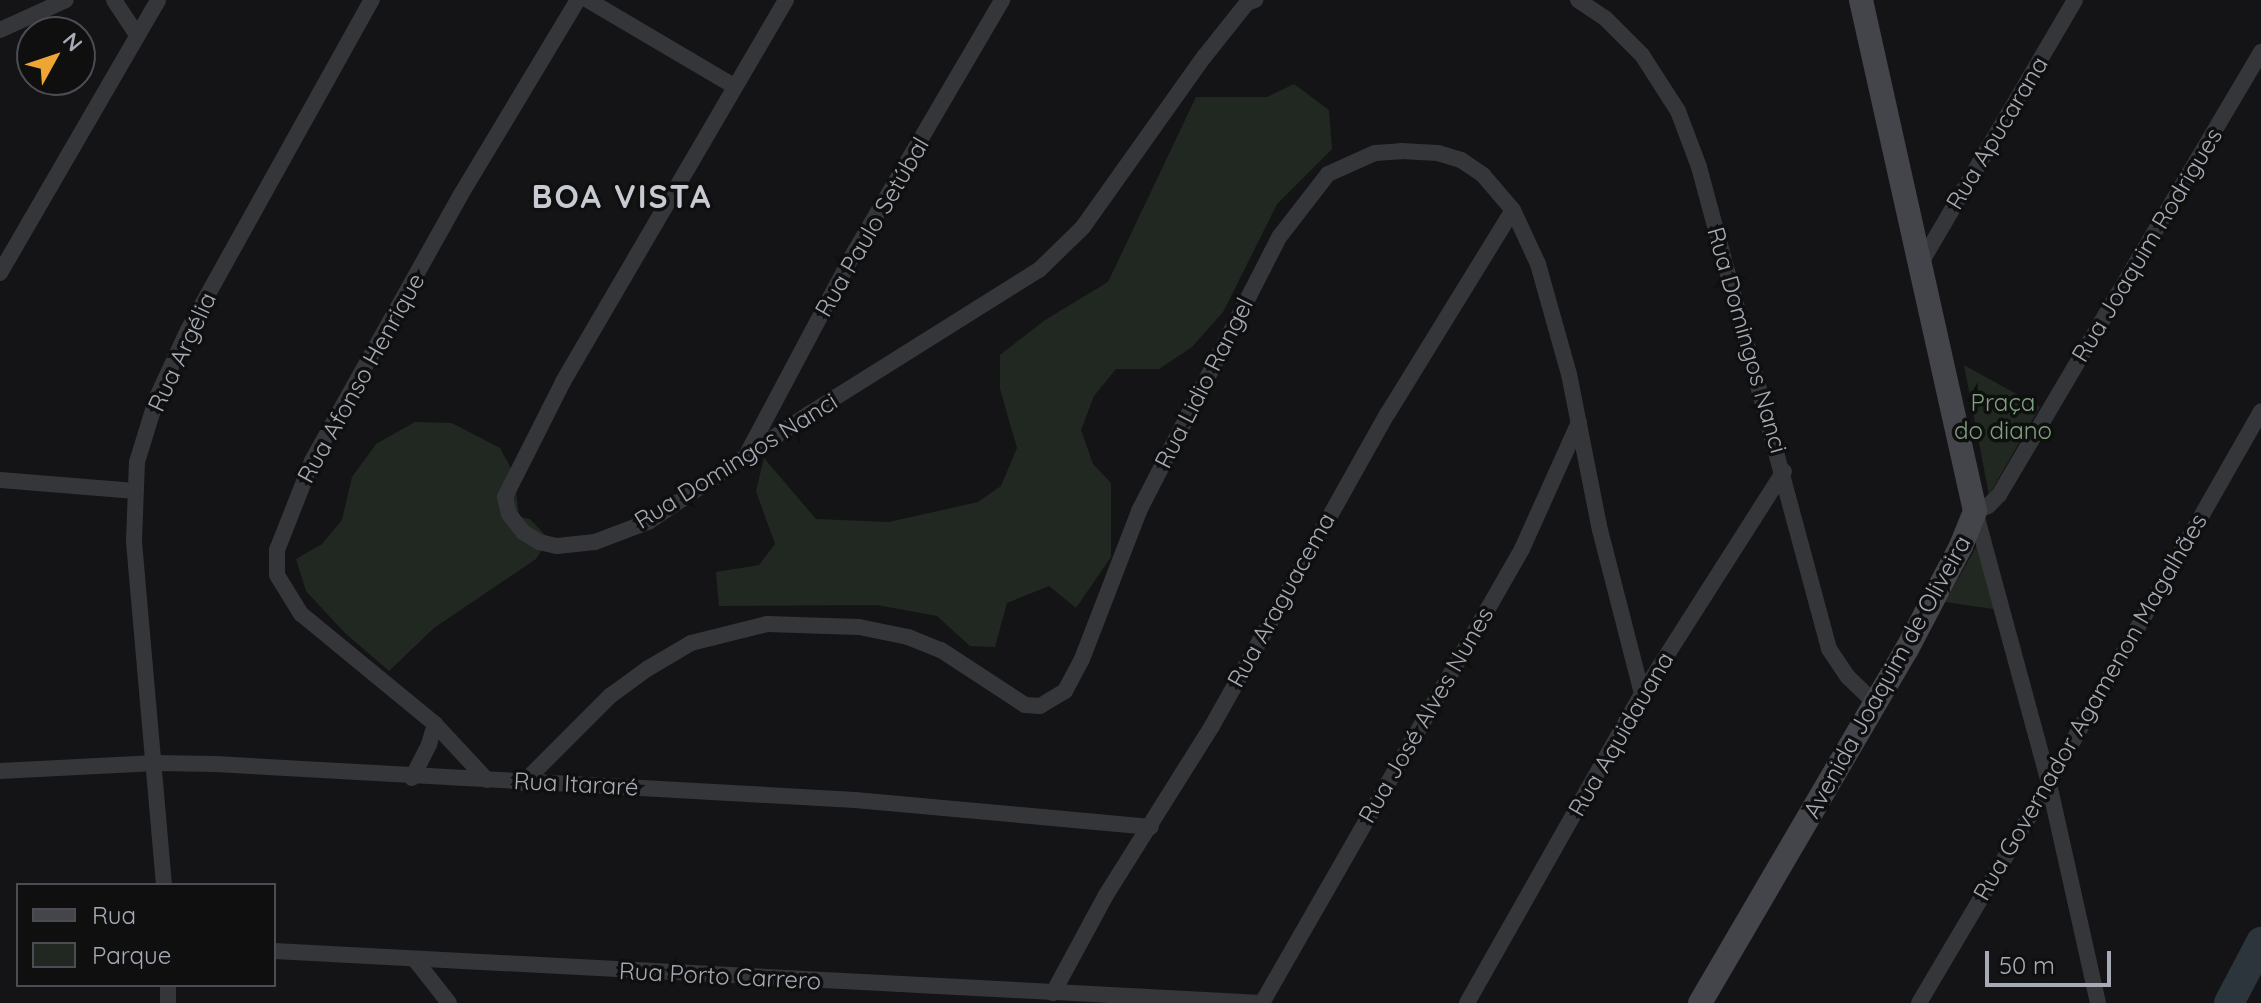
<!DOCTYPE html>
<meta charset="utf-8">
<style>
body{margin:0}
#map{position:relative;width:2261px;height:1003px;overflow:hidden;background:#141416;font-family:Quicksand,sans-serif}
div>[style]{position:absolute}
[style*='--x']{left:calc(var(--x)*1px);top:calc(var(--y)*1px);width:calc(var(--w)*1px);rotate:calc(var(--a)*1deg)}
.green>*{inset:0;background:#202821}
.river>*{height:30px;margin:-15px;padding:0 15px;transform-origin:15px;border-radius:15px;background:#2c353b}
.minor>*{height:16px;margin:-8px;padding:0 8px;transform-origin:8px;border-radius:8px;background:#35363a}
.secondary>*{height:24px;margin:-12px;padding:0 12px;transform-origin:12px;border-radius:12px;background:#43454a}
span{translate:-50% -50%;white-space:nowrap;text-align:center;line-height:1.15;-webkit-text-stroke:7px #0f0f10;paint-order:stroke}
.street-label{font-size:24px;color:#a6abb6}
.park-label{font-size:24px;color:#7da07d}
.district-label{font-size:32px;color:#c7cad2;font-weight:700;letter-spacing:2px}
.legend{position:absolute;left:16px;top:883px;width:260px;height:104px;box-sizing:border-box;background:#0f0f10;border:2px solid #4b4d52;margin:0;padding:10px 14px;list-style:none;font-size:24px;color:#a6abb6}
.legend li{display:flex;align-items:center;gap:16px;height:40px}
.legend b{width:40px;border:2px solid #4b4d52}
.north{position:absolute;left:16px;top:16px;width:80px;height:80px;box-sizing:border-box;background:#0f0f10;border:2px solid #4b4d52;border-radius:50%;rotate:50deg;font-size:22px;font-weight:700;line-height:32px;text-align:center;color:#a6abb6}
.north::after{content:'';display:block;margin:auto;width:28px;height:36px;background:#eea533;clip-path:polygon(50% 0,100% 100%,50% 72%,0 100%)}
.scale{position:absolute;left:1985px;top:951px;width:126px;height:36px;box-sizing:border-box;border:4px solid #a6abb6;border-top:0;padding-left:10px;font-size:24px;line-height:28px;white-space:nowrap;color:#a6abb6;-webkit-text-stroke:6px #0f0f10;paint-order:stroke}
</style>
<div id="map">
<div class="green">
<div style="clip-path:polygon(1294px 84px,1329px 110px,1332px 149px,1277px 204px,1223px 312px,1192px 347px,1159px 369px,1116px 369px,1094px 396px,1081px 430px,1093px 464px,1111px 483px,1111px 557px,1076px 608px,1049px 586px,1007px 603px,995px 647px,970px 646px,937px 616px,877px 605px,719px 606px,716px 572px,759px 565px,775px 544px,756px 491px,764px 458px,816px 519px,889px 522px,978px 502px,1001px 486px,1017px 448px,1000px 389px,1000px 355px,1045px 320px,1108px 282px,1196px 97px,1267px 97px)"></div>
<div style="clip-path:polygon(1964px 365px,2040px 407px,1989px 495px)"></div>
<div style="clip-path:polygon(415px 422px,452px 423px,500px 448px,514px 474px,519px 517px,530px 519px,549px 539px,536px 559px,434px 628px,389px 671px,345px 633px,306px 591px,296px 559px,322px 544px,342px 520px,352px 477px,376px 444px)"></div>
<div style="clip-path:polygon(1979px 542px,2000px 610px,1945px 602px)"></div>
</div>
<div class="river">
<div style="--x:2229;--y:1003;--w:69;--a:-62.3"></div>
</div>
<div class="minor">
<div style="--x:114;--y:0;--w:42;--a:56.7"></div>
<div style="--x:588;--y:0;--w:169;--a:30.5"></div>
<div style="--x:786;--y:0;--w:442;--a:120.3"></div>
<div style="--x:563;--y:382;--w:129;--a:116.8"></div>
<div style="--x:505;--y:497;--w:17;--a:77"></div>
<div style="--x:509;--y:514;--w:23;--a:52"></div>
<div style="--x:523;--y:532;--w:19;--a:32"></div>
<div style="--x:539;--y:542;--w:18;--a:13"></div>
<div style="--x:557;--y:546;--w:38;--a:-6"></div>
<div style="--x:595;--y:542;--w:57;--a:-20.7"></div>
<div style="--x:648;--y:522;--w:194;--a:-33.9"></div>
<div style="--x:809;--y:414;--w:271;--a:-32.1"></div>
<div style="--x:1039;--y:270;--w:62;--a:-44.3"></div>
<div style="--x:1083;--y:227;--w:209;--a:-54.6"></div>
<div style="--x:1204;--y:57;--w:69;--a:-51.5"></div>
<div style="--x:1247;--y:3;--w:9;--a:-21"></div>
<div style="--x:1578;--y:0;--w:32;--a:34"></div>
<div style="--x:1605;--y:18;--w:52;--a:45"></div>
<div style="--x:1642;--y:55;--w:67;--a:57.3"></div>
<div style="--x:1678;--y:111;--w:60;--a:69.4"></div>
<div style="--x:1699;--y:167;--w:499;--a:74.9"></div>
<div style="--x:1829;--y:649;--w:34;--a:56"></div>
<div style="--x:1848;--y:677;--w:37;--a:44"></div>
<div style="--x:0;--y:30;--w:72;--a:-24.4"></div>
<div style="--x:1919;--y:266;--w:308;--a:-59.6"></div>
<div style="--x:0;--y:273;--w:315;--a:-59.9"></div>
<div style="--x:748;--y:452;--w:228;--a:-62"></div>
<div style="--x:855;--y:251;--w:291;--a:-59.6"></div>
<div style="--x:0;--y:480;--w:136;--a:4.6"></div>
<div style="--x:0;--y:771;--w:156;--a:-2.9"></div>
<div style="--x:156;--y:763;--w:59;--a:1"></div>
<div style="--x:215;--y:764;--w:641;--a:3.22"></div>
<div style="--x:855;--y:800;--w:297;--a:5.2"></div>
<div style="--x:412;--y:778;--w:38;--a:-63"></div>
<div style="--x:429;--y:744;--w:21;--a:-73"></div>
<div style="--x:487;--y:780;--w:76;--a:-132.9"></div>
<div style="--x:435;--y:724;--w:173;--a:-140.6"></div>
<div style="--x:301;--y:614;--w:46;--a:-121.6"></div>
<div style="--x:277;--y:575;--w:25;--a:-90"></div>
<div style="--x:277;--y:550;--w:96;--a:-68.5"></div>
<div style="--x:312;--y:461;--w:304;--a:-60.8"></div>
<div style="--x:460;--y:196;--w:229;--a:-59"></div>
<div style="--x:523;--y:783;--w:123;--a:-45"></div>
<div style="--x:610;--y:696;--w:46;--a:-36.1"></div>
<div style="--x:647;--y:669;--w:51;--a:-30.6"></div>
<div style="--x:691;--y:643;--w:78;--a:-14"></div>
<div style="--x:767;--y:624;--w:92;--a:1.9"></div>
<div style="--x:859;--y:627;--w:50;--a:11.5"></div>
<div style="--x:908;--y:637;--w:35;--a:22"></div>
<div style="--x:941;--y:650;--w:100;--a:33.2"></div>
<div style="--x:1025;--y:705;--w:15;--a:4"></div>
<div style="--x:1040;--y:706;--w:29;--a:-31"></div>
<div style="--x:1065;--y:691;--w:36;--a:-62"></div>
<div style="--x:1082;--y:659;--w:159;--a:-68.9"></div>
<div style="--x:1139;--y:511;--w:309;--a:-62.9"></div>
<div style="--x:1280;--y:236;--w:78;--a:-52.3"></div>
<div style="--x:1328;--y:174;--w:51;--a:-24.1"></div>
<div style="--x:1375;--y:153;--w:26;--a:-4"></div>
<div style="--x:1401;--y:151;--w:37;--a:3"></div>
<div style="--x:1438;--y:153;--w:24;--a:17"></div>
<div style="--x:1461;--y:160;--w:27;--a:34"></div>
<div style="--x:1483;--y:175;--w:46;--a:49.4"></div>
<div style="--x:1513;--y:210;--w:60;--a:65.2"></div>
<div style="--x:1538;--y:264;--w:114;--a:74.3"></div>
<div style="--x:1569;--y:374;--w:159;--a:78.8"></div>
<div style="--x:1600;--y:530;--w:169;--a:75.6"></div>
<div style="--x:164;--y:885;--w:346;--a:-95"></div>
<div style="--x:134;--y:540;--w:78;--a:-87.8"></div>
<div style="--x:137;--y:462;--w:68;--a:-72.9"></div>
<div style="--x:157;--y:397;--w:74;--a:-65.2"></div>
<div style="--x:188;--y:330;--w:378;--a:-60.9"></div>
<div style="--x:274;--y:951;--w:989;--a:3.01"></div>
<div style="--x:1262;--y:1003;--w:523;--a:-60.2"></div>
<div style="--x:1522;--y:549;--w:139;--a:-65.8"></div>
<div style="--x:416;--y:961;--w:53;--a:51.8"></div>
<div style="--x:168;--y:985;--w:18;--a:90"></div>
<div style="--x:1053;--y:993;--w:111;--a:-61.6"></div>
<div style="--x:1106;--y:895;--w:199;--a:-57.9"></div>
<div style="--x:1212;--y:726;--w:359;--a:-60.7"></div>
<div style="--x:1388;--y:413;--w:238;--a:-58.4"></div>
<div style="--x:1467;--y:1003;--w:355;--a:-60.5"></div>
<div style="--x:1642;--y:694;--w:264;--a:-57.5"></div>
<div style="--x:1919;--y:1003;--w:256;--a:-59.4"></div>
<div style="--x:2049;--y:783;--w:428;--a:-60.3"></div>
<div style="--x:2098;--y:1003;--w:225;--a:-102.6"></div>
<div style="--x:2049;--y:783;--w:282;--a:-105.2"></div>
<div style="--x:1975;--y:511;--w:14;--a:-21"></div>
<div style="--x:1988;--y:506;--w:16;--a:-45"></div>
<div style="--x:1999;--y:495;--w:515;--a:-59.4"></div>
</div>
<div class="secondary">
<div style="--x:1700;--y:1003;--w:410;--a:-59.7"></div>
<div style="--x:1907;--y:649;--w:116;--a:-62.3"></div>
<div style="--x:1961;--y:546;--w:38;--a:-68"></div>
<div style="--x:1975;--y:511;--w:524;--a:-102.58"></div>
</div>
<div class="street-label">
<span style="left:1997px;top:133px;rotate:-59deg">Rua Apucarana</span>
<span style="left:872px;top:227px;rotate:-60deg">Rua Paulo Setúbal</span>
<span style="left:2147px;top:245px;rotate:-59deg">Rua Joaquim Rodrigues</span>
<span style="left:1747px;top:340px;rotate:74deg">Rua Domingos Nanci</span>
<span style="left:182px;top:352px;rotate:-65deg">Rua Argélia</span>
<span style="left:361px;top:378px;rotate:-61deg">Rua Afonso Henrique</span>
<span style="left:1204px;top:383px;rotate:-63deg">Rua Lidio Rangel</span>
<span style="left:736px;top:461px;rotate:-32deg">Rua Domingos Nanci</span>
<span style="left:1281px;top:600px;rotate:-61deg">Rua Araguacema</span>
<span style="left:1887px;top:677px;rotate:-61deg">Avenida Joaquim de Oliveira</span>
<span style="left:2090px;top:707px;rotate:-60deg">Rua Governador Agamenon Magalhães</span>
<span style="left:1426px;top:715px;rotate:-60deg">Rua José Alves Nunes</span>
<span style="left:1621px;top:734px;rotate:-60deg">Rua Aquidauana</span>
<span style="left:576px;top:784px;rotate:3deg">Rua Itararé</span>
<span style="left:720px;top:976px;rotate:3deg">Rua Porto Carrero</span>
</div>
<div class="park-label">
<span style="left:2003px;top:417px">Praça<br>do diano</span>
</div>
<div class="district-label">
<span style="left:622px;top:196px">BOA VISTA</span>
</div>
<ul class="legend">
<li><b style="height:10px;background:#43454a"></b>Rua</li>
<li><b style="height:22px;background:#202821"></b>Parque</li>
</ul>
<div class="north">N</div>
<div class="scale">50 m</div>
</div>
